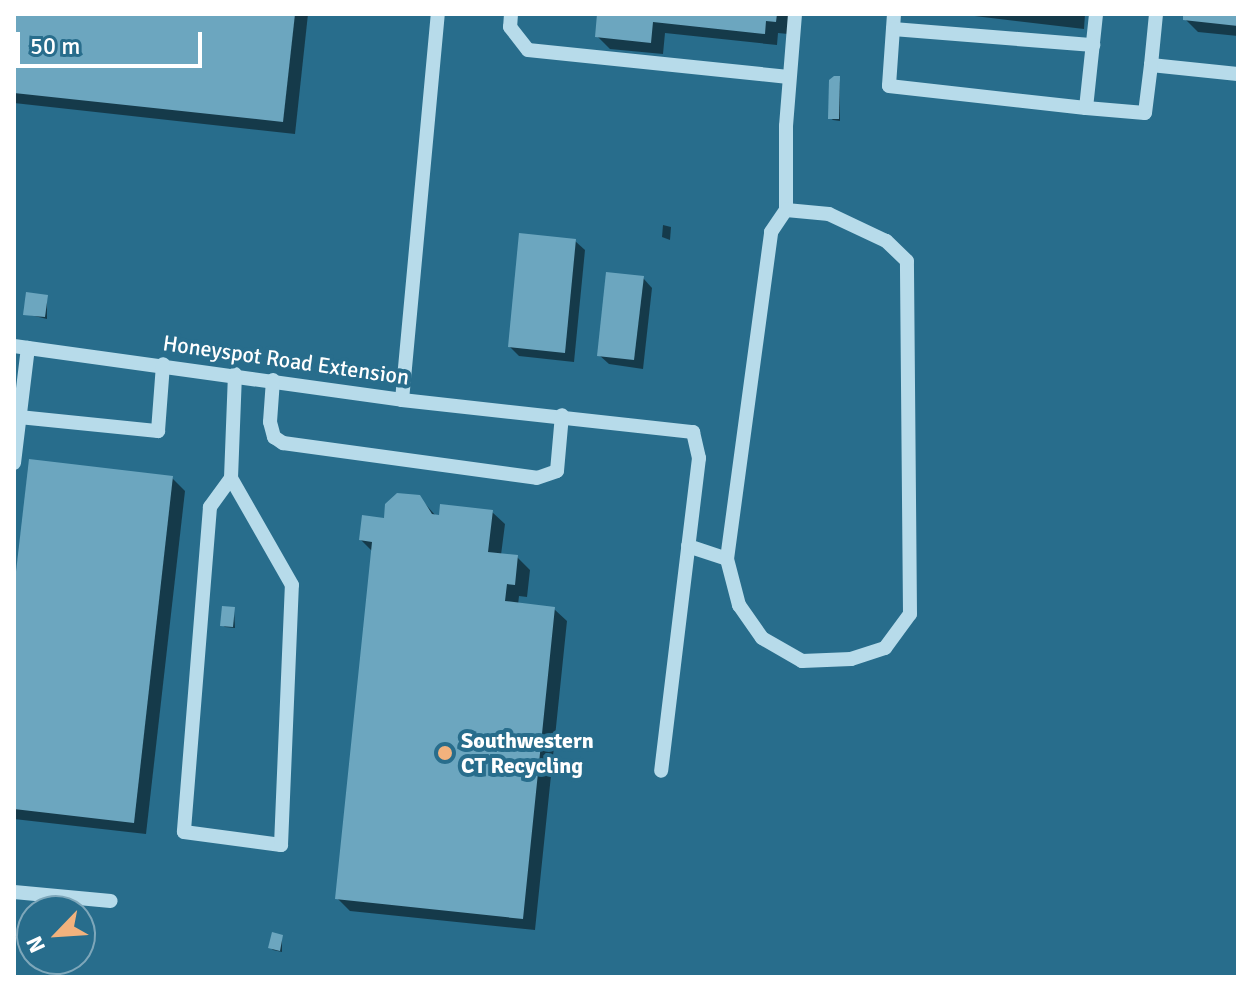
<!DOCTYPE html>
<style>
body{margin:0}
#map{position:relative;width:1252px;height:991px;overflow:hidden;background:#286d8c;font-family:Signika,sans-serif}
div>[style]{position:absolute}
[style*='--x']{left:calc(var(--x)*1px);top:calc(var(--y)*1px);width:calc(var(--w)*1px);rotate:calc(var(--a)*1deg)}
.shadow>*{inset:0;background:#0007}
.building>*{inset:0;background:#6ca6bf}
.minor>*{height:14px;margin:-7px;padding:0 7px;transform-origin:7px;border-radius:7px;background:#b7dbea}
.dots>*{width:22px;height:22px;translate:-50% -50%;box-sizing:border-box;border:4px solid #286d8c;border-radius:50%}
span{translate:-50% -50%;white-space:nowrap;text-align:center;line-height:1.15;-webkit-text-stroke:8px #286d8c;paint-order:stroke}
.street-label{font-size:22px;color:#fff}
.poi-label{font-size:22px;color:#fff;font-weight:700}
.left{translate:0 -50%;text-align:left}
.frame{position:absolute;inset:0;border:16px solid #fff;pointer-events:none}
.north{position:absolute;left:16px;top:895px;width:80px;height:80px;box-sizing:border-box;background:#286d8c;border:2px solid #7ea7ba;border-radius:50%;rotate:245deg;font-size:22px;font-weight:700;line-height:32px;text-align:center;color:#fff}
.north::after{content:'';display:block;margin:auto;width:28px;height:36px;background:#f2b27d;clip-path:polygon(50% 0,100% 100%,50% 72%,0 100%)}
.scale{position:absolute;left:16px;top:32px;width:186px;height:36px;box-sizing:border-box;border:4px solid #fff;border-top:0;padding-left:10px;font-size:24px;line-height:28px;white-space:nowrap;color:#fff;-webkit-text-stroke:6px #286d8c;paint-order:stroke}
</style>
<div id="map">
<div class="shadow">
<div style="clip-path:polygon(14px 14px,308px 14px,295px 134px,14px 103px)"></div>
<div style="clip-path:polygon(599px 14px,790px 14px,788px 34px,778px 33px,777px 45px,665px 33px,663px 54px,610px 49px,597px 36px)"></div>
<div style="clip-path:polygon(958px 14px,1085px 14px,1084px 29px)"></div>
<div style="clip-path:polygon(1185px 14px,1238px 14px,1238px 36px,1198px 32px,1185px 19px)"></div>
<div style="clip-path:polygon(840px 79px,840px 121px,833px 120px,830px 118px)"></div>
<div style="clip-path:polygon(663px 225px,671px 227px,670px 240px,662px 237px)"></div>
<div style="clip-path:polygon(575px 241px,585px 250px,574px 362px,519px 356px,510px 347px)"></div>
<div style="clip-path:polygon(643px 278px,652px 288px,643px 369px,609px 364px,599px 355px)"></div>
<div style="clip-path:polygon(47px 297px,47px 319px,26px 314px)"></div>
<div style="clip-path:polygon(172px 478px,185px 491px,146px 834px,14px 819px,14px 606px)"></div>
<div style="clip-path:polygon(419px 497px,436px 516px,492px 512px,505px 524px,501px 555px,517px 557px,530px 570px,527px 597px,519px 596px,518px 605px,554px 609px,567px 621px,535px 930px,350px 911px,337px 898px,373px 552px,361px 540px)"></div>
<div style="clip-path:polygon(234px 609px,235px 628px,225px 627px,222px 625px)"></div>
<div style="clip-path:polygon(282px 937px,282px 952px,273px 950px,270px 947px)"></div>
</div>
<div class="building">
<div style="clip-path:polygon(14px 14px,295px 14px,283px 122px,14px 93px)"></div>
<div style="clip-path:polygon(597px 14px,777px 14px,776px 22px,766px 21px,765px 34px,653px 22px,651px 43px,595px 37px)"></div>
<div style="clip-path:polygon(1183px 14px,1238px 14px,1238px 26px,1183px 20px)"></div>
<div style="clip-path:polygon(834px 76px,840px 76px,839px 119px,828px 119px,829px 80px)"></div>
<div style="clip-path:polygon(519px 233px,576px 239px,565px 353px,508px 347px)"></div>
<div style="clip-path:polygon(606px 272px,644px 276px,634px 360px,597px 356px)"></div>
<div style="clip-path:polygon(26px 292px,48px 295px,45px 317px,23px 315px)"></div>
<div style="clip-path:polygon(29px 459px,173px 476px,134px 823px,14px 809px,14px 589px)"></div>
<div style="clip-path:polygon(397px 493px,420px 495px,432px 514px,439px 515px,440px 504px,493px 510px,488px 552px,518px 555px,515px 585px,507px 584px,505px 601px,555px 607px,523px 919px,335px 899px,372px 542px,359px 540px,362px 515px,384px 518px,385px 504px)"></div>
<div style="clip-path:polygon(222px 606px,235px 607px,233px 627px,220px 626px)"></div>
<div style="clip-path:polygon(272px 932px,283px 935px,280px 951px,268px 948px)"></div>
</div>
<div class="minor">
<div style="--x:511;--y:14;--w:13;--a:94"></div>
<div style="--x:510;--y:27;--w:29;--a:52"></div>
<div style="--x:528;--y:50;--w:262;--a:5.9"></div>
<div style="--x:894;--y:14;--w:72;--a:94"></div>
<div style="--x:889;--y:86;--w:198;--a:6.4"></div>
<div style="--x:1086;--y:108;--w:95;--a:-83.9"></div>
<div style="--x:1156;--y:14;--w:51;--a:95.6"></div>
<div style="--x:1151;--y:65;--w:87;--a:5.9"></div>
<div style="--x:893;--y:29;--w:201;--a:4.6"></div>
<div style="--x:1086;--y:108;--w:59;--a:4.8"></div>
<div style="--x:1145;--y:113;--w:48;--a:-82.9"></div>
<div style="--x:14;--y:346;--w:392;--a:7.9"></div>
<div style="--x:402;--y:400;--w:293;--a:6.3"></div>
<div style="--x:693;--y:432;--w:27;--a:77"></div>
<div style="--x:699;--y:458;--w:315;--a:96.9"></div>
<div style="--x:273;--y:380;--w:42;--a:94.1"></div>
<div style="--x:270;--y:422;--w:16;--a:75"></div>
<div style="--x:274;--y:437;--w:11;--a:34"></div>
<div style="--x:283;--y:443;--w:256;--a:7.8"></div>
<div style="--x:537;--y:478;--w:21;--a:-19"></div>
<div style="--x:557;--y:471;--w:56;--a:-84.9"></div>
<div style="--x:402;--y:400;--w:388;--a:-84.7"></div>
<div style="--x:19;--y:417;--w:140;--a:5.8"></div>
<div style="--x:158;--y:431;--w:67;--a:-85.7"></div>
<div style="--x:14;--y:463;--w:116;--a:-83.1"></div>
<div style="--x:231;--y:478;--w:36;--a:126"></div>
<div style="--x:210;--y:507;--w:326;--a:94.6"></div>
<div style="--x:184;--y:832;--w:98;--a:7.6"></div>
<div style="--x:281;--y:845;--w:260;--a:-87.6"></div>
<div style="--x:292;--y:585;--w:123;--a:-119.7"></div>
<div style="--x:231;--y:478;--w:104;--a:-87.8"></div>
<div style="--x:688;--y:546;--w:41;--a:18.4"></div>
<div style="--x:727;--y:559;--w:48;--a:75.4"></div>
<div style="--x:739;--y:605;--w:40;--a:55.1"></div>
<div style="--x:762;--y:638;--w:46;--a:29.9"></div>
<div style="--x:802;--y:661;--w:49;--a:-2.3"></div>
<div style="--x:851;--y:659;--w:36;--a:-18"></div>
<div style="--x:885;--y:648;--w:42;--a:-53.7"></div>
<div style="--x:910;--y:614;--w:353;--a:-90.5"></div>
<div style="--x:907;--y:261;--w:29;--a:-136"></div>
<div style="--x:886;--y:241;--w:63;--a:-154.7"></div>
<div style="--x:829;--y:214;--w:43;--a:-174.7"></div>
<div style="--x:786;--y:210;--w:84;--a:-90"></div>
<div style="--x:786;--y:126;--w:112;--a:-85.4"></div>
<div style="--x:727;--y:559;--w:330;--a:-82.3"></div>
<div style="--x:771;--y:232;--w:27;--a:-56"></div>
<div style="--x:14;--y:892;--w:97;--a:5.3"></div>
</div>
<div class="dots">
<div style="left:445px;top:753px;background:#f2b27d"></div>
</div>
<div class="street-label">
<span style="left:286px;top:360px;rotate:8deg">Honeyspot Road Extension</span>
</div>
<div class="poi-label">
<span class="left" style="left:461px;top:753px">Southwestern<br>CT Recycling</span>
</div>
<div class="frame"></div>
<div class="north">N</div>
<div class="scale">50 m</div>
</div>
